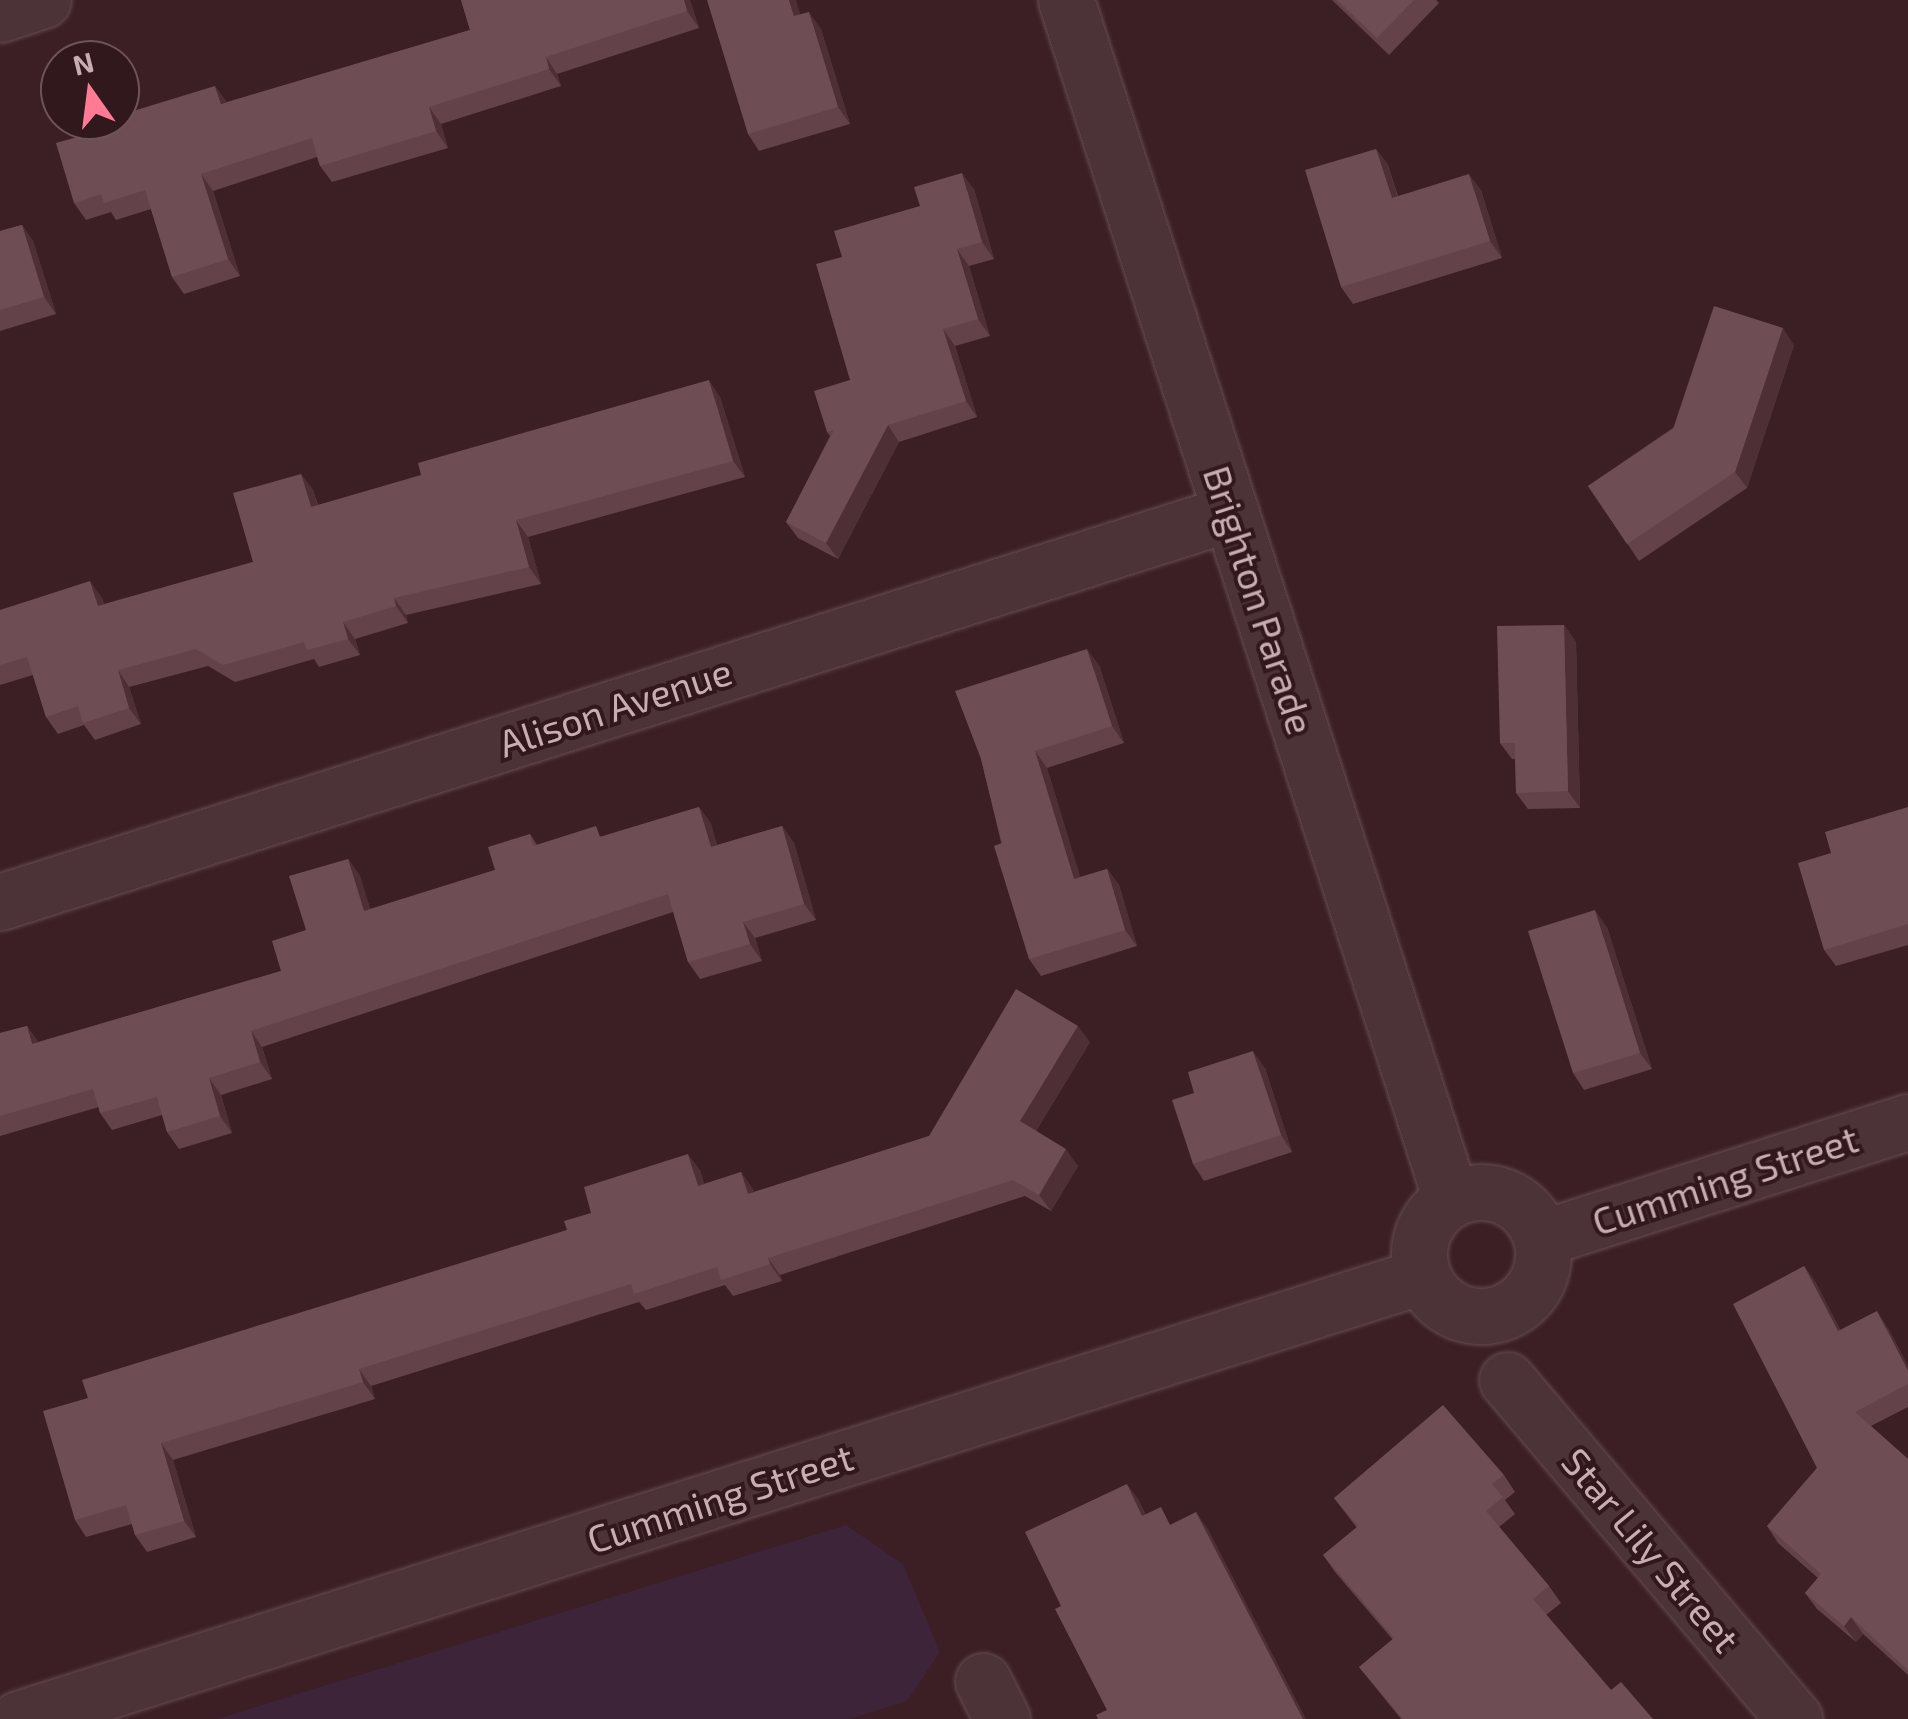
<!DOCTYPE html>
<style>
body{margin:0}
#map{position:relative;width:1908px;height:1719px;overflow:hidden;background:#3b1f25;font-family:"Exo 2",sans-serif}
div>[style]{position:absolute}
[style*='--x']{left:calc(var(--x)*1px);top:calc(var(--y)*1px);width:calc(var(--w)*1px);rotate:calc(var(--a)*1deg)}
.green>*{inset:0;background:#3e2438}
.roads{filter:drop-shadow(0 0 2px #664d52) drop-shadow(0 0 2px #664d52)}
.minor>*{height:55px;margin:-27.5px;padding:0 27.5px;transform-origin:27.5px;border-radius:27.5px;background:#4b3338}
.minor>.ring{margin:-27.5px;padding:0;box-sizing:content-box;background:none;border:55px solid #4b3338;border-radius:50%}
.wall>*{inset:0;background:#644249}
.shaded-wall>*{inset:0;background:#4f2f36}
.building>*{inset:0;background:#6e4e54}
span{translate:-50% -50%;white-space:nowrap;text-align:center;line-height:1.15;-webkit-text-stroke:8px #30181d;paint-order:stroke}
.street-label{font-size:38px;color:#c8adb2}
.north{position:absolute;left:40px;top:40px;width:100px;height:100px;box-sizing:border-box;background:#30181d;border:2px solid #6d5459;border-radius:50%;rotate:346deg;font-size:28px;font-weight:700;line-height:40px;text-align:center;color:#c8adb2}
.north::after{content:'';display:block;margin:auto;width:35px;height:45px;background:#ff7b94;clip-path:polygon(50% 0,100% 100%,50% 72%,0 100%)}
</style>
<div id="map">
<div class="green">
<div style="clip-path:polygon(846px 1525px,903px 1564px,940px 1652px,907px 1701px,850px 1719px,217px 1719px)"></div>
</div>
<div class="roads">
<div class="minor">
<div style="--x:1066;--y:0;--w:1259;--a:72.2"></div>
<div style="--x:0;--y:14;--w:45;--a:-18"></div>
<div style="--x:0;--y:902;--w:1291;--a:-17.54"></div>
<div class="ring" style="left:1419px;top:1192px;width:69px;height:69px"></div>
<div style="--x:1542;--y:1238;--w:384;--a:-17.6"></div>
<div style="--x:1507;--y:1380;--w:444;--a:49.7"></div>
<div style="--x:983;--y:1681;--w:42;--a:63.4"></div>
<div style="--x:18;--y:1719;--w:1472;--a:-17.51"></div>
</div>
</div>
<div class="wall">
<div style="clip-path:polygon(461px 0,690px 0,699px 28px,557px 74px,561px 86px,441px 124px,448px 148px,332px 182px,320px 166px,317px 157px,213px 191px,240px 276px,184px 294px,172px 277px,151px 209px,116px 220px,111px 212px,86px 220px,74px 203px,227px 102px,470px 30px)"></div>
<div style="clip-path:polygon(1332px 0,1436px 0,1439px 3px,1389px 55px)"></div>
<div style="clip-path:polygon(800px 15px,821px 29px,850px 124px,759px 151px,748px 134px)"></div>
<div style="clip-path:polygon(1376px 149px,1388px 165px,1398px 196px,1481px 190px,1502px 258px,1353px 304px,1341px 287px)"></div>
<div style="clip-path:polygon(974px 189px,994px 259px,969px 266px,990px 336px,955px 346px,977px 417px,899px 442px,838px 559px,798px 538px,786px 522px,830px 436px,827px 432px,850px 380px,842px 257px,920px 206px)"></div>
<div style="clip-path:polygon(22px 225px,33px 241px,56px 314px,0 331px,0 231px)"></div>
<div style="clip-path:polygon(1794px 345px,1747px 488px,1639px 561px,1588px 486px)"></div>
<div style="clip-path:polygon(720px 397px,745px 477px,528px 537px,541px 584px,406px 615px,408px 623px,355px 639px,360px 655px,319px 667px,314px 659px,235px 682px,208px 666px,129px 687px,141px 724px,95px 740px,84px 725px,58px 734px,46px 717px,33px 675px,0 685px,0 610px,102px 598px,104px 604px,253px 562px,301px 474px,313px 490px,318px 505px)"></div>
<div style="clip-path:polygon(1564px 625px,1576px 642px,1580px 808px,1528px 809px,1516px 793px,1515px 759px,1512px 759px,1500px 743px)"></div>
<div style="clip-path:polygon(1099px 665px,1124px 743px,1047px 768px,1080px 877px,1107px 869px,1119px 885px,1137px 946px,1041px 976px,1029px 959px,981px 759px)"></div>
<div style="clip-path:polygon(699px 807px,711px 824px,717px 845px,782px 826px,794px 843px,816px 920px,755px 938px,762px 961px,700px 979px,688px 962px,673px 912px,262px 1047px,272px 1079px,221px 1095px,232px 1133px,179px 1149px,167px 1132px,162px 1115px,112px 1130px,100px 1113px,99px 1107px,0 1136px,0 1033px,27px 1026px,38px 1042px,281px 971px,348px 859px,360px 876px,370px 909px,495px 870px,530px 834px,537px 845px,603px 836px)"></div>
<div style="clip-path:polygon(1908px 807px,1908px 945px,1836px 966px,1824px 950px,1831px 853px)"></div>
<div style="clip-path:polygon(1607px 927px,1652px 1069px,1584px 1090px,1573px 1073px)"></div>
<div style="clip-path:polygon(1090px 1042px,1036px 1131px,1078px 1166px,1051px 1211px,1025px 1196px,780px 1275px,782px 1281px,733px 1296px,725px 1285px,646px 1310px,639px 1302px,371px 1386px,375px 1399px,173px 1460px,196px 1537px,147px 1552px,135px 1535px,132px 1524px,86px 1537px,75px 1520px,88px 1398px,567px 1230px,591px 1213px,700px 1170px,704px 1184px,741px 1172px,754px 1192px,929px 1136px)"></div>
<div style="clip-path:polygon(1265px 1068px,1292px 1152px,1204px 1181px,1193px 1164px,1194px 1093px)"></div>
<div style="clip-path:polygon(1804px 1266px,1816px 1283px,1840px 1330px,1888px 1328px,1908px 1366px,1908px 1407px,1871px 1426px,1908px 1459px,1908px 1675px,1863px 1634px,1856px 1642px,1817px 1609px,1805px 1593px,1818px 1578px,1778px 1543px,1767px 1526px,1817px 1468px)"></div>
<div style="clip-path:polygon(1504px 1475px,1515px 1492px,1505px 1500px,1515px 1514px,1499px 1527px,1549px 1586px,1561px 1603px,1546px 1615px,1611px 1690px,1653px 1719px,1401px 1719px,1359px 1667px,1393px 1640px,1335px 1572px,1323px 1555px,1357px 1528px,1334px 1498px)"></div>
</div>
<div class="shaded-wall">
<div style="clip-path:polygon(684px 0,690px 0,699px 28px,687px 11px)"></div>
<div style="clip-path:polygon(789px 0,796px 0,806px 33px,794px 16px)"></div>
<div style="clip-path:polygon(809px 12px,821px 29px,850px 124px,838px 107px)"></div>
<div style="clip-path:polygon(546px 57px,557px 74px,561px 86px,549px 69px)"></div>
<div style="clip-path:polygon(215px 86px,227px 102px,221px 104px)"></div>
<div style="clip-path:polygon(429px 107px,441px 124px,448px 148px,436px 131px)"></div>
<div style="clip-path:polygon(1376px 149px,1388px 165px,1403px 215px,1392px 198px)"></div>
<div style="clip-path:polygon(962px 173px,974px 189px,994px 259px,982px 242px)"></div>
<div style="clip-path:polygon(201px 174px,213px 191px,240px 276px,228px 259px)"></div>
<div style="clip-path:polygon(1469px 174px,1481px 190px,1502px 258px,1490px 241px)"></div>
<div style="clip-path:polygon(22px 225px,33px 241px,56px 314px,44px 297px)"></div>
<div style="clip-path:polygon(957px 249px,969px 266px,990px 336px,978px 319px)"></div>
<div style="clip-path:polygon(1783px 328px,1794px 345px,1747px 488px,1735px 472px)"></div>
<div style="clip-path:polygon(943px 329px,955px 346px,977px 417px,966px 401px)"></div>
<div style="clip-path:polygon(709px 380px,720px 397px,745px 477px,733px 461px)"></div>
<div style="clip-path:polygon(888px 425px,899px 442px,838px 559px,826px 543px)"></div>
<div style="clip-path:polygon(301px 474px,313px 490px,323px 524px,311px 507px)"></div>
<div style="clip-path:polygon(516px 520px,528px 537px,541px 584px,529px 567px)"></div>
<div style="clip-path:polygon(90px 581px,102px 598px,109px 623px,98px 606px)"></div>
<div style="clip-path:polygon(394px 598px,406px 615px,408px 623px,396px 606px)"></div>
<div style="clip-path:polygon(343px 622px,355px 639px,360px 655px,348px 639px)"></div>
<div style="clip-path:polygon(1564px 625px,1576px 642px,1580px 808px,1568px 791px)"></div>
<div style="clip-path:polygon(1087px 649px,1099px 665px,1124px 743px,1112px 726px)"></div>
<div style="clip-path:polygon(118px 670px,129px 687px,141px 724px,129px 708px)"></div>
<div style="clip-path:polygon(1035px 751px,1047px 768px,1086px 895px,1074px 879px)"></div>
<div style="clip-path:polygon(699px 807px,711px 824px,722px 863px,711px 847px)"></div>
<div style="clip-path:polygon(782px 826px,794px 843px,816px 920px,804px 904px)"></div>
<div style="clip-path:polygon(348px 859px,360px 876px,376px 928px,364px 911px)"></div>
<div style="clip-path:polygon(1107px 869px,1119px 885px,1137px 946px,1125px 930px)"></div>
<div style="clip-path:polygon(1595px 910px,1607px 927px,1652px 1069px,1640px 1053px)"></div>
<div style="clip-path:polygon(743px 922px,755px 938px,762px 961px,750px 944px)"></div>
<div style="clip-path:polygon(27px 1026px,39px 1043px,32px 1044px)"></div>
<div style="clip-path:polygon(1078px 1026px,1090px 1042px,1032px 1138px,1020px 1121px)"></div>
<div style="clip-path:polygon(251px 1031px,262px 1047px,272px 1079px,260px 1062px)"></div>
<div style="clip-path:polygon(1253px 1051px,1265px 1068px,1292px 1152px,1281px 1135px)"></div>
<div style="clip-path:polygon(209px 1078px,221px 1095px,232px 1133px,220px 1116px)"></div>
<div style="clip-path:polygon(1066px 1149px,1078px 1166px,1051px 1211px,1039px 1195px)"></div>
<div style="clip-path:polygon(688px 1154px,700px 1170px,710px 1203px,698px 1186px)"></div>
<div style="clip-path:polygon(741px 1172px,753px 1189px,760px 1210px,748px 1194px)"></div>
<div style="clip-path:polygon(768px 1258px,780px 1275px,782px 1281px,770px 1264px)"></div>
<div style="clip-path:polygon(1804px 1266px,1816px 1283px,1850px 1348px,1838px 1331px)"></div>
<div style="clip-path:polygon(1877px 1311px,1888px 1328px,1908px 1366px,1908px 1371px)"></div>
<div style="clip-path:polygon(359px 1369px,371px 1386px,375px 1399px,363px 1382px)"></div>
<div style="clip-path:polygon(161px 1443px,173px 1460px,196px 1537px,184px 1521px)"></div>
<div style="clip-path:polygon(1127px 1484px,1139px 1500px,1154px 1532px,1142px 1516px)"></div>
<div style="clip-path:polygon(1196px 1512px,1208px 1529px,1306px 1719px,1303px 1719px)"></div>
<div style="clip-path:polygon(1851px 1617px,1863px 1634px,1856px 1642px,1844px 1626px)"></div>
</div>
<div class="building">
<div style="clip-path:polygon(461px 0,684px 0,687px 11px,546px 57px,549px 69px,429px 107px,436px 131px,320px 166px,312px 138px,201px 174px,228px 259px,172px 277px,145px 190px,104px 203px,101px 194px,74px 203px,56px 143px,84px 135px,81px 128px,105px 120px,120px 120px,120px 115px,215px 86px,221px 104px,470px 30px)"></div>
<div style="clip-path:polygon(707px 0,789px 0,794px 16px,809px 12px,838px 107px,748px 134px)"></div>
<div style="clip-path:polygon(1337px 0,1414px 0,1377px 38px)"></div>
<div style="clip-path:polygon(1376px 149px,1392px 198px,1469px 174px,1490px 241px,1341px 287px,1305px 170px)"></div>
<div style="clip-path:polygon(962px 173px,982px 242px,957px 249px,978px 319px,943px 329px,966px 401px,888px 425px,826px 543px,786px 522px,834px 430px,827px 432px,814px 391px,850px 380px,816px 264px,842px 257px,834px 231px,920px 206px,914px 187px)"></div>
<div style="clip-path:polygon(22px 225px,44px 297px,0 310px,0 231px)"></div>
<div style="clip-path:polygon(1714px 306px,1783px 328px,1735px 472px,1627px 544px,1588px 486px,1673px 429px)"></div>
<div style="clip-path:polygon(709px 380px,733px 461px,516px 520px,529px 567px,394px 598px,396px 606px,343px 622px,348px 639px,307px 650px,304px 642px,223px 665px,196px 649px,118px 670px,129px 708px,83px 723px,78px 706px,46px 717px,27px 657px,0 665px,0 610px,90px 581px,98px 606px,253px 562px,233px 493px,301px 474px,311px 507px,421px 475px,418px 463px)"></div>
<div style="clip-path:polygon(1564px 625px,1568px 791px,1516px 793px,1515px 743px,1500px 743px,1497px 626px)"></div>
<div style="clip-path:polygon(1087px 649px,1112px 726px,1035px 751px,1074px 879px,1107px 869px,1125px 930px,1029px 959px,994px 846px,1002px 843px,981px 759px,955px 691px)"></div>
<div style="clip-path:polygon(699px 807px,711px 847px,782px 826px,804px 904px,743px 922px,750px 944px,688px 962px,668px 894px,251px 1031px,260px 1062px,209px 1078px,220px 1116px,167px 1132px,157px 1097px,100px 1113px,93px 1089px,0 1116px,0 1033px,27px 1026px,32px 1044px,281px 971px,272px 941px,306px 930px,289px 876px,348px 859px,364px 911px,495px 870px,488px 847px,530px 834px,533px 846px,596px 826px,600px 837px)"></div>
<div style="clip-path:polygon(1908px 807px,1908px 924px,1824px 950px,1798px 863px,1831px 853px,1825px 832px)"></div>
<div style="clip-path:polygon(1595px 910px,1640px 1053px,1573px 1073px,1528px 931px)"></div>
<div style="clip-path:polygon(1016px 989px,1078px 1026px,1020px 1121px,1066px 1149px,1039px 1195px,1013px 1180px,768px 1258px,770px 1264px,721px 1280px,717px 1267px,634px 1294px,631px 1284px,359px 1369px,363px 1382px,161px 1443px,184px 1521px,135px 1535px,126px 1505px,75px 1520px,43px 1411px,88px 1398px,82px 1380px,567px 1230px,564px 1221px,591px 1213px,584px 1187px,688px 1154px,698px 1186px,741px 1172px,748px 1194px,929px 1136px)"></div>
<div style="clip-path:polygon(1253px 1051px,1281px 1135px,1193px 1164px,1172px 1100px,1194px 1093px,1188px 1072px)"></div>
<div style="clip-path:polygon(1804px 1266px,1838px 1331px,1877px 1311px,1908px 1371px,1908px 1384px,1855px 1412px,1908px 1459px,1908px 1670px,1851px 1617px,1844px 1626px,1805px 1593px,1821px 1574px,1767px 1526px,1817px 1468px,1733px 1304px)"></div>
<div style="clip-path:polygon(1443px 1405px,1504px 1475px,1492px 1484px,1503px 1497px,1486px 1511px,1549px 1586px,1533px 1599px,1611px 1690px,1621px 1682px,1653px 1719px,1403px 1719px,1359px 1667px,1394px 1638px,1323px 1555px,1358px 1526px,1334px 1498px)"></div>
<div style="clip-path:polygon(1127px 1484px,1142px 1516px,1161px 1507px,1170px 1525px,1196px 1512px,1303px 1719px,1098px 1719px,1096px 1715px,1107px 1710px,1055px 1609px,1061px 1606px,1025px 1532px)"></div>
</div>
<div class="street-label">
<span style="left:1259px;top:600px;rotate:72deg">Brighton Parade</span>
<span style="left:615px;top:707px;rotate:-18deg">Alison Avenue</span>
<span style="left:1725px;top:1180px;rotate:-18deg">Cumming Street</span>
<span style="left:720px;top:1498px;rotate:-18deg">Cumming Street</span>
<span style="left:1651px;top:1550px;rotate:50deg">Star Lily Street</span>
</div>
<div class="north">N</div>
</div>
